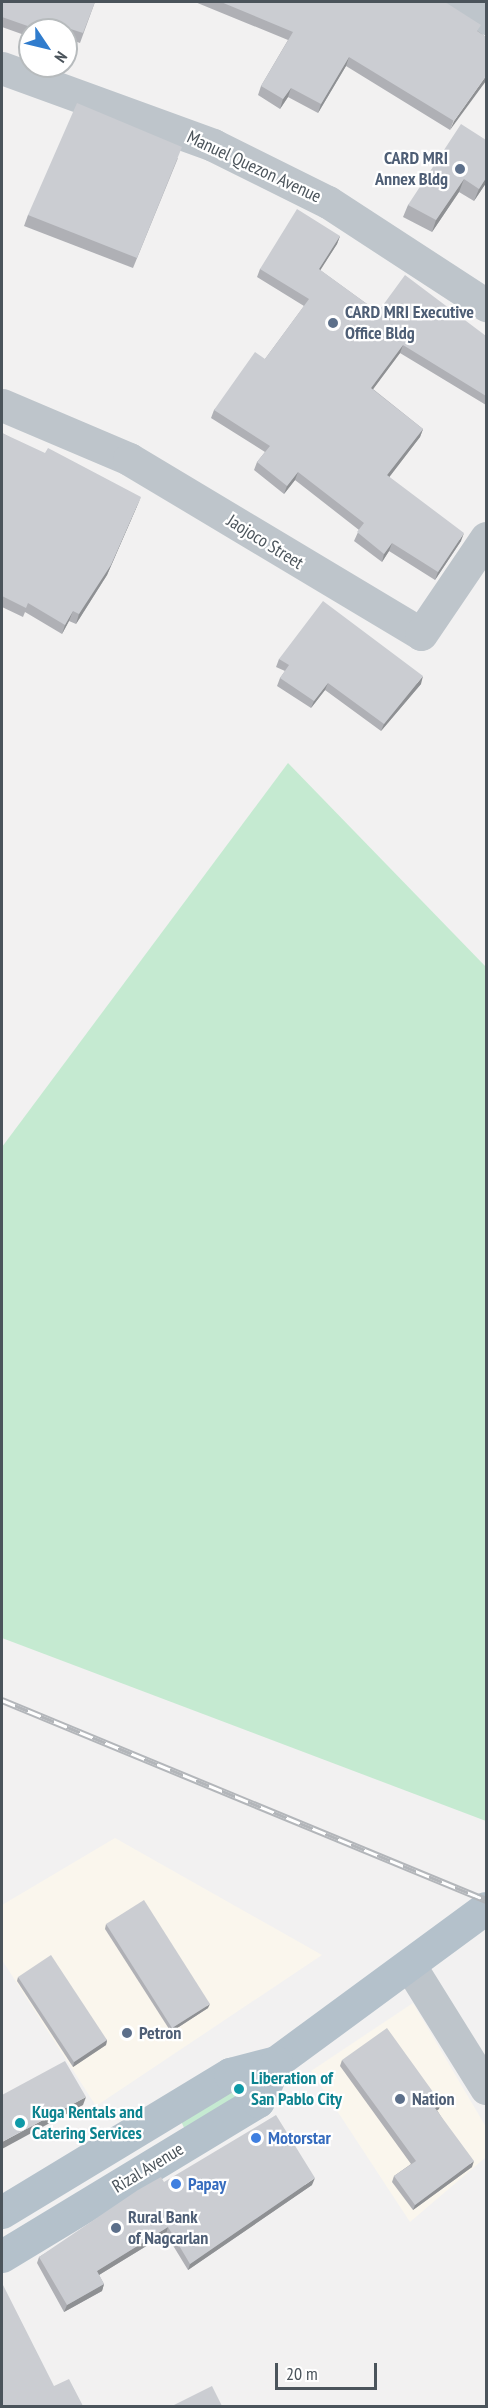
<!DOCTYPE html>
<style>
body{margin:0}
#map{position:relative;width:488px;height:2408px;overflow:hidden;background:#f2f1f1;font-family:"PT Sans Narrow",sans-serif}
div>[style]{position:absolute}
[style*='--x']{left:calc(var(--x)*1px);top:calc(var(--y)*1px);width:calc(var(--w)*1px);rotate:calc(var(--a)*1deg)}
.commercial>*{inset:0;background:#faf6ed}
.green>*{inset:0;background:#c5ead1}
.minor>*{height:33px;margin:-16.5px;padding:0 16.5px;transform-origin:16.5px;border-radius:16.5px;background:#bec5cb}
.major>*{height:33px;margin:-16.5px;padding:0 16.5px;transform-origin:16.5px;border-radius:16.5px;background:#b4c1cb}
.rail>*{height:7px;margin-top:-3.5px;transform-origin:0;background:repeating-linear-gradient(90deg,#fff 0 14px,#b3b6ba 0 28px);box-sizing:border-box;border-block:2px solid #b3b6ba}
.wall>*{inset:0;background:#afb0b5}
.shaded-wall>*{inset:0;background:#8e9093}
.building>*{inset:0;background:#cbcdd2}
.dots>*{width:16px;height:16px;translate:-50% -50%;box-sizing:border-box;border:3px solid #fff;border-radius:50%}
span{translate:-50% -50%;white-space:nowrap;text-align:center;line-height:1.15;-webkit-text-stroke:4.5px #fff;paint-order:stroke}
.service-label{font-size:18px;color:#4e5e75;font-weight:700}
.right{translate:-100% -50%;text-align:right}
.left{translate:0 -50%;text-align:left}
.street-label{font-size:18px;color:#4b545b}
.culture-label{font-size:18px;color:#0d838f;font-weight:700}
.shop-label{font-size:18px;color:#366cbe;font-weight:700}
.frame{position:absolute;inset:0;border:3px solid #4b545b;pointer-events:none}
.north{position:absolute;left:18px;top:18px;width:60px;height:60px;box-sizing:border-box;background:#fff;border:2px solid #b7bbbd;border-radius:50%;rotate:125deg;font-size:16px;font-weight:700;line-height:24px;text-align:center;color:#4b545b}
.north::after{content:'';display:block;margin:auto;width:21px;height:27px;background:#307ccd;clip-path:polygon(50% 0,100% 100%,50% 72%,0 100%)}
.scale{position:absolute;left:275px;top:2363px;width:102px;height:27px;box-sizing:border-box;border:3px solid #4b545b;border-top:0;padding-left:8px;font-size:18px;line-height:21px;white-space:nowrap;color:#4b545b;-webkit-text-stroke:4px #fff;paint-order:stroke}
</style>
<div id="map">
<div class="commercial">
<div style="clip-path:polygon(115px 1838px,322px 1955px,96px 2106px,2px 1960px,2px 1905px)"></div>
<div style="clip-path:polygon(413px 2003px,486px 2127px,486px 2157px,410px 2222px,311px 2071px)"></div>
</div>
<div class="green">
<div style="clip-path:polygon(288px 763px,486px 967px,486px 1821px,2px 1638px,2px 1147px)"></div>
<div style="clip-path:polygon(245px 2078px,256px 2089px,187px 2134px,180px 2119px)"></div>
</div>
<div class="minor">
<div style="--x:457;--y:2;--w:33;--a:29"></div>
<div style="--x:2;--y:68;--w:225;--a:20"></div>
<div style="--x:213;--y:145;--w:128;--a:26.4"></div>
<div style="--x:328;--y:202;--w:189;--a:33.1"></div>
<div style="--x:2;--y:405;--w:138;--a:23"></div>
<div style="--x:129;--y:459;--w:340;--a:30.9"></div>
<div style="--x:421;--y:634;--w:116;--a:-55.9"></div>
<div style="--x:410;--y:1966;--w:144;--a:58.1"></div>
</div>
<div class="major">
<div style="--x:2;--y:2212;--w:267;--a:-31.2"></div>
<div style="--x:230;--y:2074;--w:48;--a:-14.6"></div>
<div style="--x:276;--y:2062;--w:260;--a:-36.3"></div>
<div style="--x:2;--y:2256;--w:299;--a:-31.2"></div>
<div style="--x:258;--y:2101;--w:43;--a:-65.2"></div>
</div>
<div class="rail">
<div style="--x:2;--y:1700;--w:524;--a:22.45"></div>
</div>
<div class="wall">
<div style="clip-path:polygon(2px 2px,95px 2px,80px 43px,66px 38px,66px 30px,30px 30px,30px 37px,2px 27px)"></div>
<div style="clip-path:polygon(195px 2px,445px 2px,479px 32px,486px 37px,450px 130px,346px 66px,318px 113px,288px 97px,280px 109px,258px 95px,261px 86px,288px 40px)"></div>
<div style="clip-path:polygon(486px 140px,486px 183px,474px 201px,459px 192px,432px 232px,403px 217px,408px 205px)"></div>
<div style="clip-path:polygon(178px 158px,133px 268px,24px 226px,28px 215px)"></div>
<div style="clip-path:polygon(340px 236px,337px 244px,320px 270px,378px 312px,486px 336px,486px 405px,400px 353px,373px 389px,423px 429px,420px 437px,389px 477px,461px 541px,435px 580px,389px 551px,382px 562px,354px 541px,359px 530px,295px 480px,284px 494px,254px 470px,257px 462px,265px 452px,211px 418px,214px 410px,265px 359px,304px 306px,257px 277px,260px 269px)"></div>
<div style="clip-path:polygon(2px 433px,137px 506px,107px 575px,76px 624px,69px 621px,62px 634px,25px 612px,23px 617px,2px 607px)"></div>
<div style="clip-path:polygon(279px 659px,421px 684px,381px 731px,325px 690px,311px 708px,277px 686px,280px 678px,285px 671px,276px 667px)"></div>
<div style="clip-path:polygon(106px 1924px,208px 2008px,171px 2032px,105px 1929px)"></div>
<div style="clip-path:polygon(18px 1977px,107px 2040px,106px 2045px,73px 2067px,17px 1981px)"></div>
<div style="clip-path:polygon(342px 2060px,439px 2109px,437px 2110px,472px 2167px,413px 2210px,392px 2182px,394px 2176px,411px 2164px,340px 2066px)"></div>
<div style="clip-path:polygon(164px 2182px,312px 2185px,188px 2270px,166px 2234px,99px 2275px,104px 2284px,102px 2291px,64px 2312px,37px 2263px,39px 2257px)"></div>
</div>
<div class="shaded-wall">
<div style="clip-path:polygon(349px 57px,346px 66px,318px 113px,321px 104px)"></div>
<div style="clip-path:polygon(486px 76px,486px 81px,450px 130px,454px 121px)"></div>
<div style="clip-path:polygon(291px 88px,288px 97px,280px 109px,283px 99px)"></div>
<div style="clip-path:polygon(486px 178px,486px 183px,474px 201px,479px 189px)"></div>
<div style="clip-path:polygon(464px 179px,459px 192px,432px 232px,436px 220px)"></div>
<div style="clip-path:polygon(340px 236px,337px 244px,316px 277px,319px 269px)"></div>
<div style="clip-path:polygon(403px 345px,400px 353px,368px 396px,371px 388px)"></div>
<div style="clip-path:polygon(423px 429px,420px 437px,384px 484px,387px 475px)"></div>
<div style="clip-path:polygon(298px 472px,295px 480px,284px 494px,287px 486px)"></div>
<div style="clip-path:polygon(141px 497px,107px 575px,76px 624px,79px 614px)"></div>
<div style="clip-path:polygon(464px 533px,461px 541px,435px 580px,438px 572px)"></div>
<div style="clip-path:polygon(392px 543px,389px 551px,382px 562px,384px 554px)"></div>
<div style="clip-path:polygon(73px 611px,69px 621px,62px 634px,65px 625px)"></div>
<div style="clip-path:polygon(423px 676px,421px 684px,381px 731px,384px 724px)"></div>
<div style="clip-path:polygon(328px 683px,325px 690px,311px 708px,314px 701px)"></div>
<div style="clip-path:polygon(210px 2004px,208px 2008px,171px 2032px,172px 2028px)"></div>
<div style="clip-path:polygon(107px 2040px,106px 2045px,73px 2067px,74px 2062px)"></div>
<div style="clip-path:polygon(86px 2097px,83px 2105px,2px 2149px,2px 2142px)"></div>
<div style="clip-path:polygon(441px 2103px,439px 2109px,433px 2113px,435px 2108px)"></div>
<div style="clip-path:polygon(474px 2161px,472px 2167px,413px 2210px,415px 2205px)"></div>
<div style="clip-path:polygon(315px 2178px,312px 2185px,188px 2270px,190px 2264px)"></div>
<div style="clip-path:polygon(168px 2227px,166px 2234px,94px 2278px,97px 2271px)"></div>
<div style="clip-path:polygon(104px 2284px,102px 2291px,64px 2312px,67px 2305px)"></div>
</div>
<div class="building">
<div style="clip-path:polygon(2px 2px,95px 2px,83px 33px,55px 24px,53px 30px,39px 30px,2px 17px)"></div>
<div style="clip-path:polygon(221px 2px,445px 2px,481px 25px,477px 31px,486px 37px,486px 76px,454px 121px,349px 57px,321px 104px,291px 88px,283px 99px,261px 86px,293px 32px)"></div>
<div style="clip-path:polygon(77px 103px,182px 147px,137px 258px,28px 215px)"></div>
<div style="clip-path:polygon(461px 124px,486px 140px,486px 178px,479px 189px,464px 179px,436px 220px,408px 205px)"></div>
<div style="clip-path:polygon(297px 209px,340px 236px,319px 269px,378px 312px,405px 275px,486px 336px,486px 396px,403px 345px,371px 388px,423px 429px,387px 475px,464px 533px,438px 572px,392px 543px,384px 554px,357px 532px,364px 523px,298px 472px,287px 486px,257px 462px,270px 446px,214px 410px,255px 352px,265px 359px,309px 299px,260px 269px)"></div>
<div style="clip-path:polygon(2px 433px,45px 453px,48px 448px,141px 497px,111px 565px,79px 614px,73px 611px,65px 625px,28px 603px,26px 608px,2px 596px)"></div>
<div style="clip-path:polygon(323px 601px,423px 676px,384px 724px,328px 683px,314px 701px,280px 678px,289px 665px,279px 659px)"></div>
<div style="clip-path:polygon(144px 1900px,210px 2004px,172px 2028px,106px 1924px)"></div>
<div style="clip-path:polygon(51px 1955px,107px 2040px,74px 2062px,18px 1977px)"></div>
<div style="clip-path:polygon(387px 2028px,441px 2103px,435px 2108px,474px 2161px,415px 2205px,394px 2176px,416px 2161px,342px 2060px)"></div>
<div style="clip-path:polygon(65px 2061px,86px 2097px,2px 2142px,2px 2095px)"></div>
<div style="clip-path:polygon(276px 2115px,315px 2178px,190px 2264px,168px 2227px,97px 2271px,104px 2284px,67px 2305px,39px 2257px,138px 2190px,161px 2177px,164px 2182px)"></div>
<div style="clip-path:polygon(2px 2283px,54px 2386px,69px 2379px,83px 2406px,2px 2406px)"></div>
<div style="clip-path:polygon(212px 2386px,222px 2406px,172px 2406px)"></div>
</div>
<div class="dots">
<div style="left:460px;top:169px;background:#5c6f8a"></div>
<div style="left:333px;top:323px;background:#5c6f8a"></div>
<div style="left:127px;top:2033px;background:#5c6f8a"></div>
<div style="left:239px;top:2089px;background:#0f9aa8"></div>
<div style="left:400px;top:2099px;background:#5c6f8a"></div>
<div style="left:20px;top:2123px;background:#0f9aa8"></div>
<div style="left:256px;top:2138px;background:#3f7fe0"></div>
<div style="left:176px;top:2184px;background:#3f7fe0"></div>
<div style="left:116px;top:2228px;background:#5c6f8a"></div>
</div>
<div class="service-label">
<span class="right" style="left:448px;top:169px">CARD MRI<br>Annex Bldg</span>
<span class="left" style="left:345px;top:323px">CARD MRI Executive<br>Office Bldg</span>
<span class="left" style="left:139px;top:2033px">Petron</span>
<span class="left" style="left:412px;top:2099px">Nation</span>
<span class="left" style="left:128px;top:2228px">Rural Bank<br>of Nagcarlan</span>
</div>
<div class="street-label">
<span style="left:254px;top:167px;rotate:25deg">Manuel Quezon Avenue</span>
<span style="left:265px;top:542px;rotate:32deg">Jaojoco Street</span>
<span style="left:148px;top:2168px;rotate:-31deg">Rizal Avenue</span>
</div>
<div class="culture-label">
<span class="left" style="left:251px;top:2089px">Liberation of<br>San Pablo City</span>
<span class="left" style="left:32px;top:2123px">Kuga Rentals and<br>Catering Services</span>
</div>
<div class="shop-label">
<span class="left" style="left:268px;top:2138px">Motorstar</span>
<span class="left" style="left:188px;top:2184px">Papay</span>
</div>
<div class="frame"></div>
<div class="north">N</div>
<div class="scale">20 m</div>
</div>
